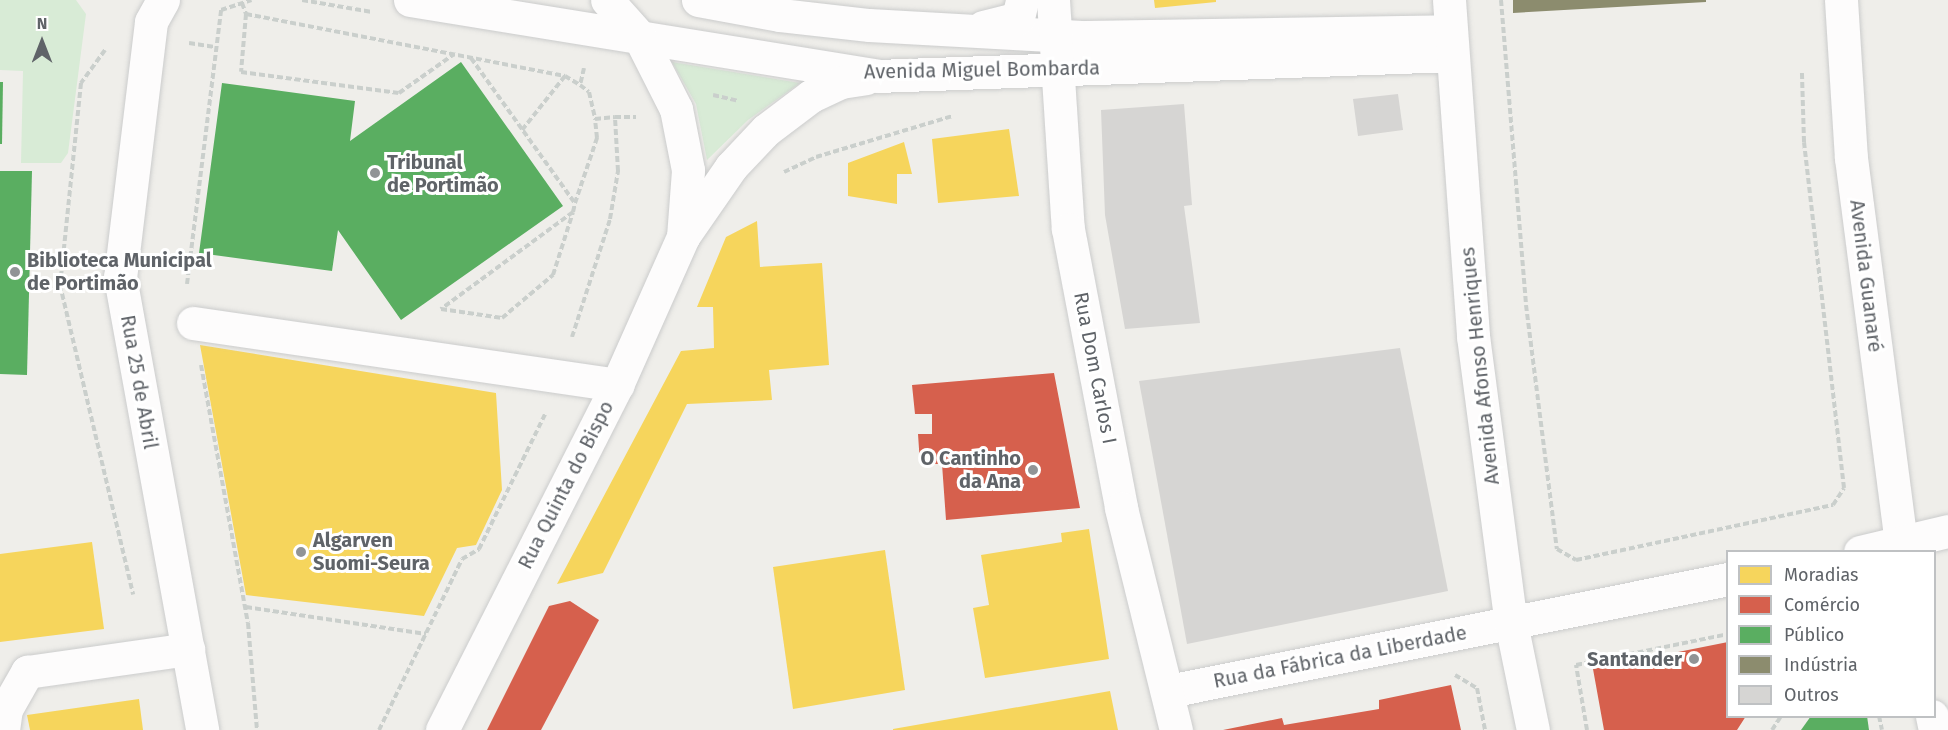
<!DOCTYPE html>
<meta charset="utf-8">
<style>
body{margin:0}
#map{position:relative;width:1948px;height:730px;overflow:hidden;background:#efeeea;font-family:"Fira Sans",sans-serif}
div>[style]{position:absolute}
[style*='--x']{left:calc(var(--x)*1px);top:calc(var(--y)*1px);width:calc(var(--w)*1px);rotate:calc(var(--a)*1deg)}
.green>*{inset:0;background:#d8ebd6}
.homes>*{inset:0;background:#f6d55c}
.shops>*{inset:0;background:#d6604d}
.public>*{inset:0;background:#5aae61}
.industry>*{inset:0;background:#8c8c6e}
.building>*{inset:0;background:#d6d5d3}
.path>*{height:4px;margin-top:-2px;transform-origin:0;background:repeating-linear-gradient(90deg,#cacfcc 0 6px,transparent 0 9px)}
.roads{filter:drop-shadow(0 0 2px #cbcccc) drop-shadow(0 0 2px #cbcccc)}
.street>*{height:33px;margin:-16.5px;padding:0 16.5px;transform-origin:16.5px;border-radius:16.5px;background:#fdfcfc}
.secondary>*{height:33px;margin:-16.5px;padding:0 16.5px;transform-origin:16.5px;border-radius:16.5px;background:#fdfcfc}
.dots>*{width:16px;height:16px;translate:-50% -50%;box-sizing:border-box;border:3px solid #fff;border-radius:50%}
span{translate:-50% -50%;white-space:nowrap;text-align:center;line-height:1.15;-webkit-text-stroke:6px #fff;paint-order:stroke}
.street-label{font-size:20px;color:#5f6368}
.poi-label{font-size:20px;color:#5f6368;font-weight:700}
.left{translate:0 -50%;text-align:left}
.right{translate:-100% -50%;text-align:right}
.legend{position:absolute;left:1726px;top:550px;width:210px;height:168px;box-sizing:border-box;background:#fff;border:2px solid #bfc1c3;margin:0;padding:8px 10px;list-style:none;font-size:18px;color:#5f6368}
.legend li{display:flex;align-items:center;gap:12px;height:30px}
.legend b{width:30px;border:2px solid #bfc1c3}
.north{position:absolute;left:12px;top:12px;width:60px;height:60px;-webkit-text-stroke:4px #fff;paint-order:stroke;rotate:0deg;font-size:16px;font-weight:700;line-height:24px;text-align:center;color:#5f6368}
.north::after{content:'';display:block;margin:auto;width:21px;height:27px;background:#5f6368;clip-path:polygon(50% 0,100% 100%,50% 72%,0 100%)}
</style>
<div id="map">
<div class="green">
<div style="clip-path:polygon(0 0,76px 0,86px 14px,68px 153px,61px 163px,21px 163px,23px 71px,0 70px)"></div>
<div style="clip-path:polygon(672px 62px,800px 83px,748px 120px,707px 160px,696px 104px)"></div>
</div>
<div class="homes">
<div style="clip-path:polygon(1154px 0,1216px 0,1216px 2px,1155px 8px)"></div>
<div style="clip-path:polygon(1009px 129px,1019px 196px,938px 203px,932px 139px)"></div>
<div style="clip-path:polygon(904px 142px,912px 174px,897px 174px,897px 204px,848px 196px,848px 163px)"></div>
<div style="clip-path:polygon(757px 221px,760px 267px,822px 263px,829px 365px,769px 370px,772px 400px,687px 404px,603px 573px,557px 584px,681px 351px,714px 348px,713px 307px,697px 307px,726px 237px)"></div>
<div style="clip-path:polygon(200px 345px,496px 393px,502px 490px,476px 545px,457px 548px,424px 616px,246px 595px)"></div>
<div style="clip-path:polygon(1089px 529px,1109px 659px,985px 678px,973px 608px,989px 605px,981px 555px,1062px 542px,1061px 533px)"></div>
<div style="clip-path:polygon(92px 542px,104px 629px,0 642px,0 554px)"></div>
<div style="clip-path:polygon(885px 550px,905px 690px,793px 709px,773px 567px)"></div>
<div style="clip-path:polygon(1110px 691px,1118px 730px,893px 730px,893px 729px)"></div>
<div style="clip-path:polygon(139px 699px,143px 730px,30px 730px,27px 715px)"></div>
</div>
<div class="shops">
<div style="clip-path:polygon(1054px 373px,1080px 508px,946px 520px,942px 464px,920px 464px,918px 434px,932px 434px,932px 414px,915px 414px,912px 385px)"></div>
<div style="clip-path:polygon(570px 601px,599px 620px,541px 730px,487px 730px,549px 606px)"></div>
<div style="clip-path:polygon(1728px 642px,1728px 716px,1746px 716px,1737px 730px,1604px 730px,1593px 669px)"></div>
<div style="clip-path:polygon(1451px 685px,1461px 730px,1223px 730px,1282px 718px,1284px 725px,1379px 709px,1379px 700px)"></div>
</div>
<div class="public">
<div style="clip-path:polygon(461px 62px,563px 206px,401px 320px,338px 230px,332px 271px,199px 253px,222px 83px,355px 101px,350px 141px)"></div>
<div style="clip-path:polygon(0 82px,3px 82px,2px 144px,0 144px)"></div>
<div style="clip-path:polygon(0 171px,32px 171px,27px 375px,0 374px)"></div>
<div style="clip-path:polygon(1811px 716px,1867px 716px,1869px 730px,1801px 730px)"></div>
</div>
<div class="industry">
<div style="clip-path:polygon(1513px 0,1706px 0,1706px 2px,1513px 13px)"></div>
</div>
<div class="building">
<div style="clip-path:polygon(1398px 94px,1403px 130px,1358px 136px,1353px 99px)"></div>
<div style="clip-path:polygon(1184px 104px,1192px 205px,1184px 206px,1200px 323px,1125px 329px,1105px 215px,1101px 110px)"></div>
<div style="clip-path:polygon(1400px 348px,1448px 591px,1187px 644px,1139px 381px)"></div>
</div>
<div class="path">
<div style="--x:302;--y:0;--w:71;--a:9.7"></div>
<div style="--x:1501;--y:0;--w:306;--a:85.3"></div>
<div style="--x:1526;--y:305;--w:246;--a:82.8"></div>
<div style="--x:1557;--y:549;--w:22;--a:30"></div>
<div style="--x:1576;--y:560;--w:263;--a:-12.1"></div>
<div style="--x:1833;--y:505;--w:20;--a:-57"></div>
<div style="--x:1844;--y:488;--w:348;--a:-96.6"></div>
<div style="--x:1804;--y:142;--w:69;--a:-91.7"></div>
<div style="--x:242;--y:3;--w:12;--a:70"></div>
<div style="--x:246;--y:14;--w:58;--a:94.9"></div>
<div style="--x:241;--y:72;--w:159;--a:7.6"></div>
<div style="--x:399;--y:93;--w:67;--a:-35.3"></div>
<div style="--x:246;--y:14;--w:325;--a:11"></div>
<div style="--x:565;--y:76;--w:17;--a:31"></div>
<div style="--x:189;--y:43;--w:26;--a:9"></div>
<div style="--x:105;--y:50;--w:41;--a:126"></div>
<div style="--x:81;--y:83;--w:203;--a:95.9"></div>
<div style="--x:60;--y:285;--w:318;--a:76.7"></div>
<div style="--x:471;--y:58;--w:178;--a:54.4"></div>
<div style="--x:575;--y:203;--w:69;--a:-71.3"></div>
<div style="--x:597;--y:138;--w:19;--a:-96"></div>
<div style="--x:584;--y:68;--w:17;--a:103"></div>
<div style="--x:580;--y:85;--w:11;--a:38"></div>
<div style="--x:589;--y:92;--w:28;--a:77"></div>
<div style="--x:595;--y:119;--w:20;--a:-6"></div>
<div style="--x:713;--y:95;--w:26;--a:13"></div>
<div style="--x:522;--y:130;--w:69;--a:-51.5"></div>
<div style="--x:784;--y:172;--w:35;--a:-25"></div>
<div style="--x:816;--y:157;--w:143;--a:-16.7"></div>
<div style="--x:573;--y:212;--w:164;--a:143.7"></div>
<div style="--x:441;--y:309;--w:62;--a:8.4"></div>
<div style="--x:502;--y:318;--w:67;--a:-40.1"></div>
<div style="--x:553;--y:275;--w:66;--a:-72.4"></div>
<div style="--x:573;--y:212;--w:9;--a:-77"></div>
<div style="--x:187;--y:284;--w:276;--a:-82.9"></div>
<div style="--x:221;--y:10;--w:32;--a:-18"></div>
<div style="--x:572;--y:337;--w:124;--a:-72.1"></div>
<div style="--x:610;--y:219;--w:49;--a:-80.5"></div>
<div style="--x:618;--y:171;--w:54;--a:-93.2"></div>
<div style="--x:615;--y:117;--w:21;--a:0"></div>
<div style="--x:201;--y:365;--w:262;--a:79.7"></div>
<div style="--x:248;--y:623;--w:107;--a:85.2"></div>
<div style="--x:246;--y:607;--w:182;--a:8.5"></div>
<div style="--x:1455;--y:675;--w:26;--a:31"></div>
<div style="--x:1477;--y:688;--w:43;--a:79.2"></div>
<div style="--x:1879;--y:716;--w:14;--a:78"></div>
<div style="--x:379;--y:730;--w:190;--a:-64.1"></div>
<div style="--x:462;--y:559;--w:20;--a:-30"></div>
<div style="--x:479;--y:549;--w:150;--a:-63.9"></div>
<div style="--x:1587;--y:730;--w:66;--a:-99.6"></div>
<div style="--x:1576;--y:665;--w:155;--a:-11.5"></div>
<div style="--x:1772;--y:730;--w:17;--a:-57"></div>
</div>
<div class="roads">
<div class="street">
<div style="--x:1841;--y:0;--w:158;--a:86.4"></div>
<div style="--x:1851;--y:158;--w:397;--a:82.6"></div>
<div style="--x:193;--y:323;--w:429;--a:8.3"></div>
<div style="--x:1860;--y:552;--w:90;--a:-13.4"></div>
<div style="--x:1169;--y:691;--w:570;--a:-11.33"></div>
<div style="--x:1932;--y:716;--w:14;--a:78"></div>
<div style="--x:3;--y:730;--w:21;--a:-82"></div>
<div style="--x:6;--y:709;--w:43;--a:-60.4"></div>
<div style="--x:27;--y:672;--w:163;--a:-8.1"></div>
</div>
<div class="secondary">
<div style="--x:163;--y:0;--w:25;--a:119"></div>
<div style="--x:151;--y:22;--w:257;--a:96.9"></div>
<div style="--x:120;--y:277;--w:460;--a:79.7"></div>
<div style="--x:410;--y:0;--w:473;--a:9.2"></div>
<div style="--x:877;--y:76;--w:575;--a:-2.09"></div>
<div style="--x:698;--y:0;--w:83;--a:10.4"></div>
<div style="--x:780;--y:15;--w:90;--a:6.4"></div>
<div style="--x:869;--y:25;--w:217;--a:3.2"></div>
<div style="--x:1086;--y:37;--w:365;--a:-0.9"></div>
<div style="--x:1053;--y:0;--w:229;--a:86.3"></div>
<div style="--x:1068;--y:229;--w:284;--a:79.2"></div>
<div style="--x:1121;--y:508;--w:229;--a:76.1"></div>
<div style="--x:1449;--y:0;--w:337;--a:85.9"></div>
<div style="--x:1473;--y:336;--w:290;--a:82.5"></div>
<div style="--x:1511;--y:623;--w:109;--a:78.4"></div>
<div style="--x:983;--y:27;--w:36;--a:-14"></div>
<div style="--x:1018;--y:18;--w:18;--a:-77"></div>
<div style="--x:684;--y:235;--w:83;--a:-55.3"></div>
<div style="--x:731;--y:167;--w:51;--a:-46.6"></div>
<div style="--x:766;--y:130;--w:56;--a:-37.1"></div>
<div style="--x:811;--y:96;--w:33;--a:-25"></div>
<div style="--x:841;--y:82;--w:25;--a:-9"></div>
<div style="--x:442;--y:730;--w:387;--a:-63.1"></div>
<div style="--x:617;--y:385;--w:162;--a:-66"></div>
<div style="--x:683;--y:237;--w:67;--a:-85.7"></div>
<div style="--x:688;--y:170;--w:62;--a:-101.1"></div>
<div style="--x:676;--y:109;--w:82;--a:-116.9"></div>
<div style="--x:639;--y:36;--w:48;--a:-131.6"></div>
</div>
</div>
<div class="dots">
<div style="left:375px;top:173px;background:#919496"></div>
<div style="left:15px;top:272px;background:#919496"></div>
<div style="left:1033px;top:470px;background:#919496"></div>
<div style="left:301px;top:552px;background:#919496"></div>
<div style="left:1694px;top:659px;background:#919496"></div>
</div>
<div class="street-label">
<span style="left:982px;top:70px;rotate:-1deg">Avenida Miguel Bombarda</span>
<span style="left:1866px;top:276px;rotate:83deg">Avenida Guanaré</span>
<span style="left:1480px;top:366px;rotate:-96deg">Avenida Afonso Henriques</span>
<span style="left:1095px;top:368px;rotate:79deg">Rua Dom Carlos I</span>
<span style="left:139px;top:382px;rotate:80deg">Rua 25 de Abril</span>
<span style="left:566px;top:485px;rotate:-63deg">Rua Quinta do Bispo</span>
<span style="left:1340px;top:657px;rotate:-11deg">Rua da Fábrica da Liberdade</span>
</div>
<div class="poi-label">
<span class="left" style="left:387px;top:174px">Tribunal<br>de Portimão</span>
<span class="left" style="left:27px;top:272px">Biblioteca Municipal<br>de Portimão</span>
<span class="right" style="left:1021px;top:470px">O Cantinho<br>da Ana</span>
<span class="left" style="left:313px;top:552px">Algarven<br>Suomi-Seura</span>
<span class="right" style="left:1682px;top:659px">Santander</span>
</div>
<ul class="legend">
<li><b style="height:16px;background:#f6d55c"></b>Moradias</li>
<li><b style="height:16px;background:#d6604d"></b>Comércio</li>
<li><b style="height:16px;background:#5aae61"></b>Público</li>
<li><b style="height:16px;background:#8c8c6e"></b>Indústria</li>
<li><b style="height:16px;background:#d6d5d3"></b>Outros</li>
</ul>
<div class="north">N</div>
</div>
